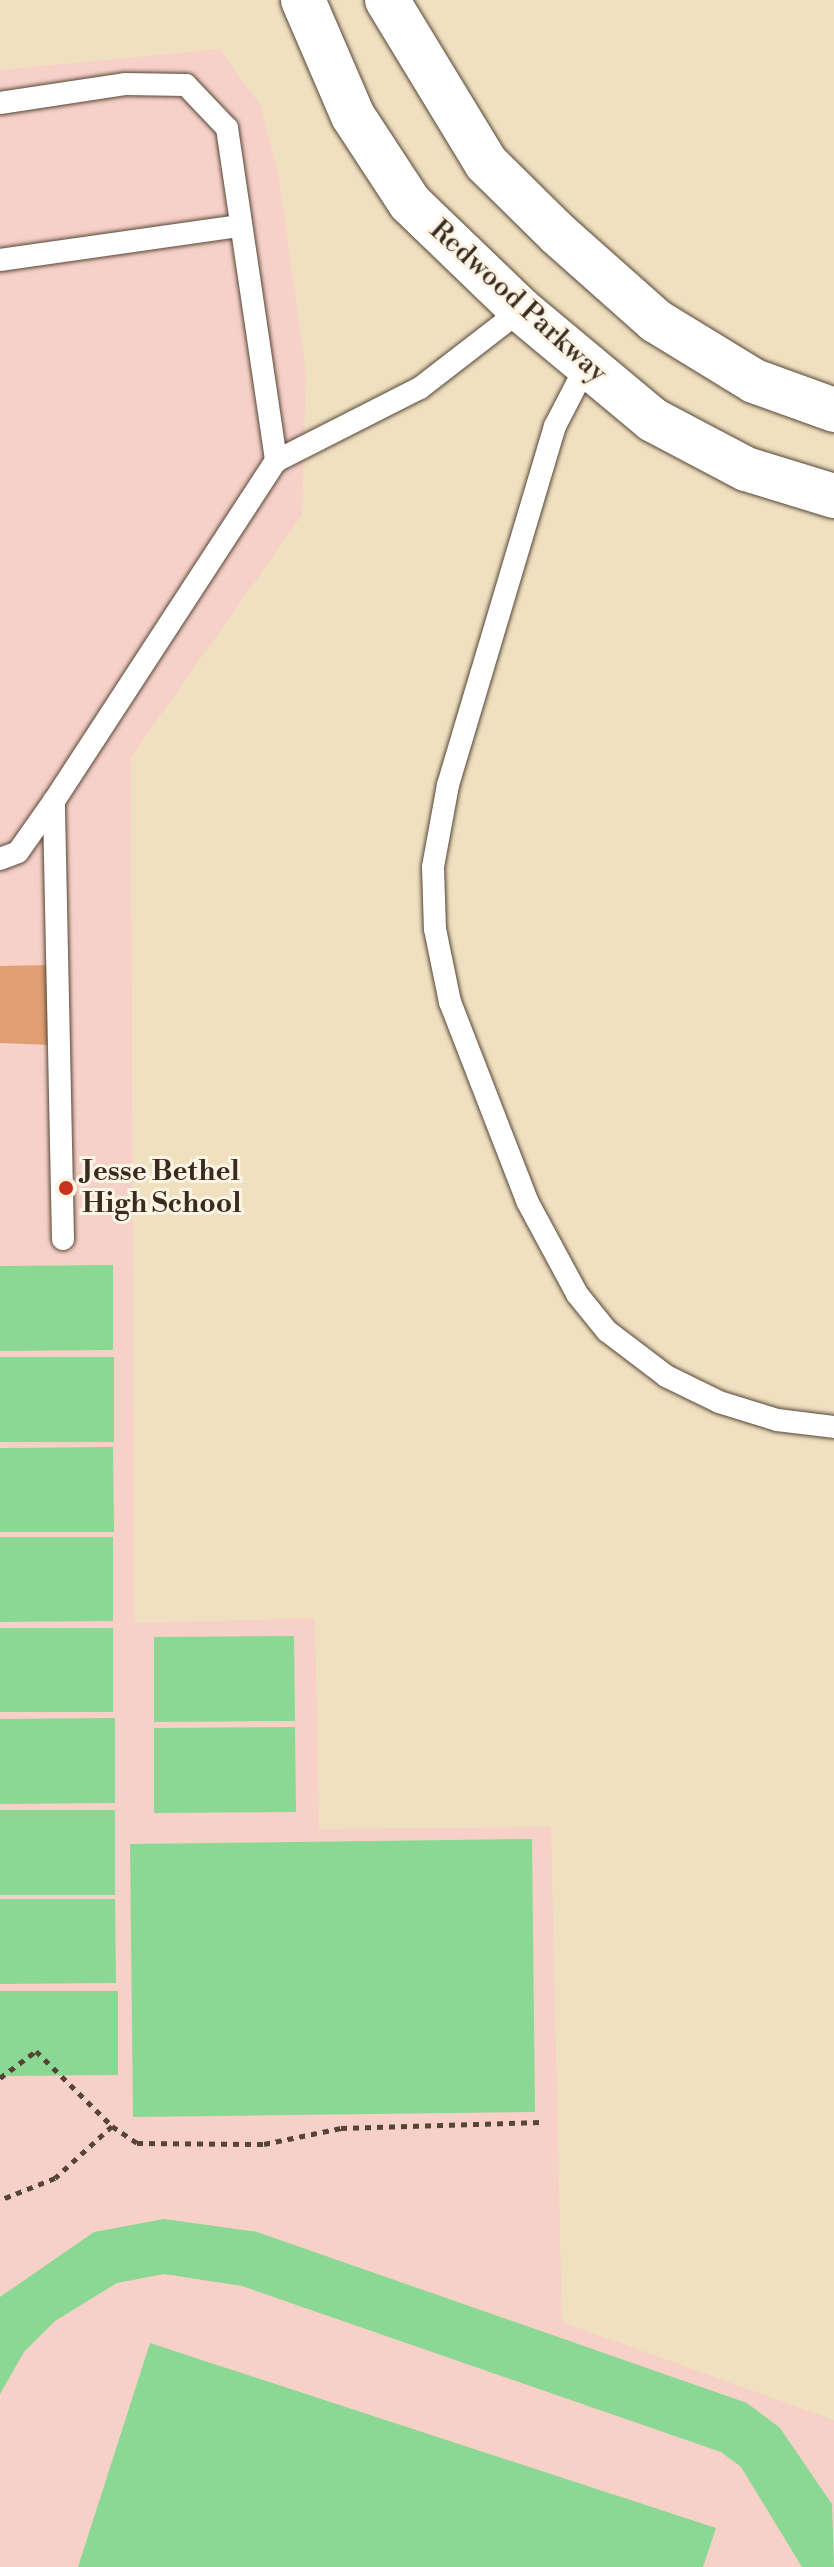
<!DOCTYPE html>
<style>
body{margin:0}
#map{position:relative;width:834px;height:2567px;overflow:hidden;background:#efe0c0;font-family:"Libre Bodoni",serif}
div>[style]{position:absolute}
[style*='--x']{left:calc(var(--x)*1px);top:calc(var(--y)*1px);width:calc(var(--w)*1px);rotate:calc(var(--a)*1deg)}
.built>*{inset:0;background:#f7d1c8}
.green>*{inset:0;background:#8bd794}
.building>*{inset:0;background:#df9f73}
.path>*{height:5px;margin-top:-2.5px;transform-origin:0;background:repeating-linear-gradient(90deg,#564536 0 6px,transparent 0 12px)}
.roads{filter:drop-shadow(0 0 2px #564536) drop-shadow(0 0 2px #564536)}
.service>*{height:22px;margin:-11px;padding:0 11px;transform-origin:11px;border-radius:11px;background:#fff}
.secondary>*{height:44px;margin:-22px;padding:0 22px;transform-origin:22px;border-radius:22px;background:#fff}
.dots>*{width:22px;height:22px;translate:-50% -50%;box-sizing:border-box;border:4px solid #fcf5e5;border-radius:50%}
span{translate:-50% -50%;white-space:nowrap;text-align:center;line-height:1.15;-webkit-text-stroke:6px #fcf5e5;paint-order:stroke}
.street-label{font-size:28px;color:#3b2a1e}
.poi-label{font-size:28px;color:#3b2a1e;font-weight:700}
.left{translate:0 -50%;text-align:left}
</style>
<div id="map">
<div class="built">
<div style="clip-path:polygon(220px 49px,260px 105px,278px 172px,306px 374px,302px 515px,131px 757px,134px 1623px,315px 1618px,319px 1829px,551px 1827px,562px 2322px,834px 2420px,834px 2567px,0 2567px,0 70px)"></div>
</div>
<div class="green">
<div style="clip-path:polygon(113px 1265px,113px 1350px,0 1351px,0 1266px)"></div>
<div style="clip-path:polygon(0 1357px,114px 1357px,114px 1442px,0 1442px)"></div>
<div style="clip-path:polygon(113px 1447px,114px 1532px,0 1532px,0 1448px)"></div>
<div style="clip-path:polygon(0 1537px,113px 1537px,113px 1621px,0 1622px)"></div>
<div style="clip-path:polygon(0 1628px,113px 1628px,113px 1712px,0 1712px)"></div>
<div style="clip-path:polygon(294px 1636px,295px 1721px,154px 1722px,154px 1637px)"></div>
<div style="clip-path:polygon(115px 1718px,115px 1803px,0 1804px,0 1719px)"></div>
<div style="clip-path:polygon(295px 1727px,296px 1812px,154px 1813px,154px 1728px)"></div>
<div style="clip-path:polygon(0 1810px,115px 1810px,115px 1895px,0 1895px)"></div>
<div style="clip-path:polygon(532px 1839px,535px 2112px,133px 2117px,130px 1844px)"></div>
<div style="clip-path:polygon(0 1899px,115px 1899px,116px 1983px,0 1984px)"></div>
<div style="clip-path:polygon(0 1991px,118px 1991px,118px 2075px,0 2076px)"></div>
<div style="clip-path:polygon(164px 2219px,257px 2232px,747px 2403px,780px 2428px,832px 2504px,834px 2567px,802px 2567px,741px 2467px,721px 2452px,242px 2286px,164px 2274px,117px 2283px,55px 2321px,24px 2352px,0 2394px,0 2297px,94px 2232px)"></div>
<div style="clip-path:polygon(150px 2343px,716px 2528px,703px 2567px,78px 2567px)"></div>
</div>
<div class="building">
<div style="clip-path:polygon(50px 965px,50px 1045px,0 1043px,0 966px)"></div>
</div>
<div class="path">
<div style="--x:0;--y:2078;--w:45;--a:-36.9"></div>
<div style="--x:36;--y:2051;--w:107;--a:44.6"></div>
<div style="--x:112;--y:2126;--w:77;--a:137.6"></div>
<div style="--x:55;--y:2178;--w:59;--a:158.2"></div>
<div style="--x:112;--y:2126;--w:30;--a:34"></div>
<div style="--x:137;--y:2143;--w:127;--a:0.5"></div>
<div style="--x:264;--y:2144;--w:79;--a:-11.7"></div>
<div style="--x:341;--y:2128;--w:200;--a:-1.7"></div>
</div>
<div class="roads">
<div class="service">
<div style="--x:0;--y:103;--w:126;--a:-8.6"></div>
<div style="--x:125;--y:84;--w:61;--a:0.9"></div>
<div style="--x:186;--y:85;--w:59;--a:46.4"></div>
<div style="--x:227;--y:128;--w:337;--a:81.6"></div>
<div style="--x:0;--y:260;--w:240;--a:-8.1"></div>
<div style="--x:585;--y:368;--w:65;--a:117.3"></div>
<div style="--x:555;--y:426;--w:375;--a:106.6"></div>
<div style="--x:448;--y:785;--w:83;--a:100.4"></div>
<div style="--x:433;--y:867;--w:62;--a:88.2"></div>
<div style="--x:435;--y:929;--w:75;--a:78.4"></div>
<div style="--x:450;--y:1002;--w:213;--a:68.8"></div>
<div style="--x:527;--y:1201;--w:106;--a:61.7"></div>
<div style="--x:577;--y:1294;--w:48;--a:51"></div>
<div style="--x:607;--y:1331;--w:74;--a:37.3"></div>
<div style="--x:666;--y:1376;--w:59;--a:26.1"></div>
<div style="--x:719;--y:1402;--w:61;--a:17.2"></div>
<div style="--x:777;--y:1420;--w:57;--a:7"></div>
<div style="--x:0;--y:859;--w:19;--a:-21"></div>
<div style="--x:18;--y:852;--w:62;--a:-54.8"></div>
<div style="--x:63;--y:1239;--w:438;--a:-91.2"></div>
<div style="--x:54;--y:801;--w:406;--a:-56.9"></div>
<div style="--x:276;--y:461;--w:161;--a:-26.9"></div>
<div style="--x:420;--y:388;--w:128;--a:-37.7"></div>
</div>
<div class="secondary">
<div style="--x:303;--y:0;--w:126;--a:66.7"></div>
<div style="--x:353;--y:116;--w:104;--a:56.8"></div>
<div style="--x:410;--y:203;--w:154;--a:43.9"></div>
<div style="--x:521;--y:310;--w:172;--a:39.8"></div>
<div style="--x:653;--y:420;--w:105;--a:27.8"></div>
<div style="--x:746;--y:469;--w:92;--a:17.1"></div>
<div style="--x:387;--y:0;--w:191;--a:58.7"></div>
<div style="--x:486;--y:163;--w:101;--a:44.6"></div>
<div style="--x:558;--y:234;--w:131;--a:41.6"></div>
<div style="--x:656;--y:321;--w:115;--a:31.5"></div>
<div style="--x:754;--y:381;--w:85;--a:19.9"></div>
</div>
</div>
<div class="dots">
<div style="left:66px;top:1188px;background:#c8321e"></div>
</div>
<div class="street-label">
<span style="left:518px;top:302px;rotate:42deg">Redwood Parkway</span>
</div>
<div class="poi-label">
<span class="left" style="left:82px;top:1188px">Jesse Bethel<br>High School</span>
</div>
</div>
